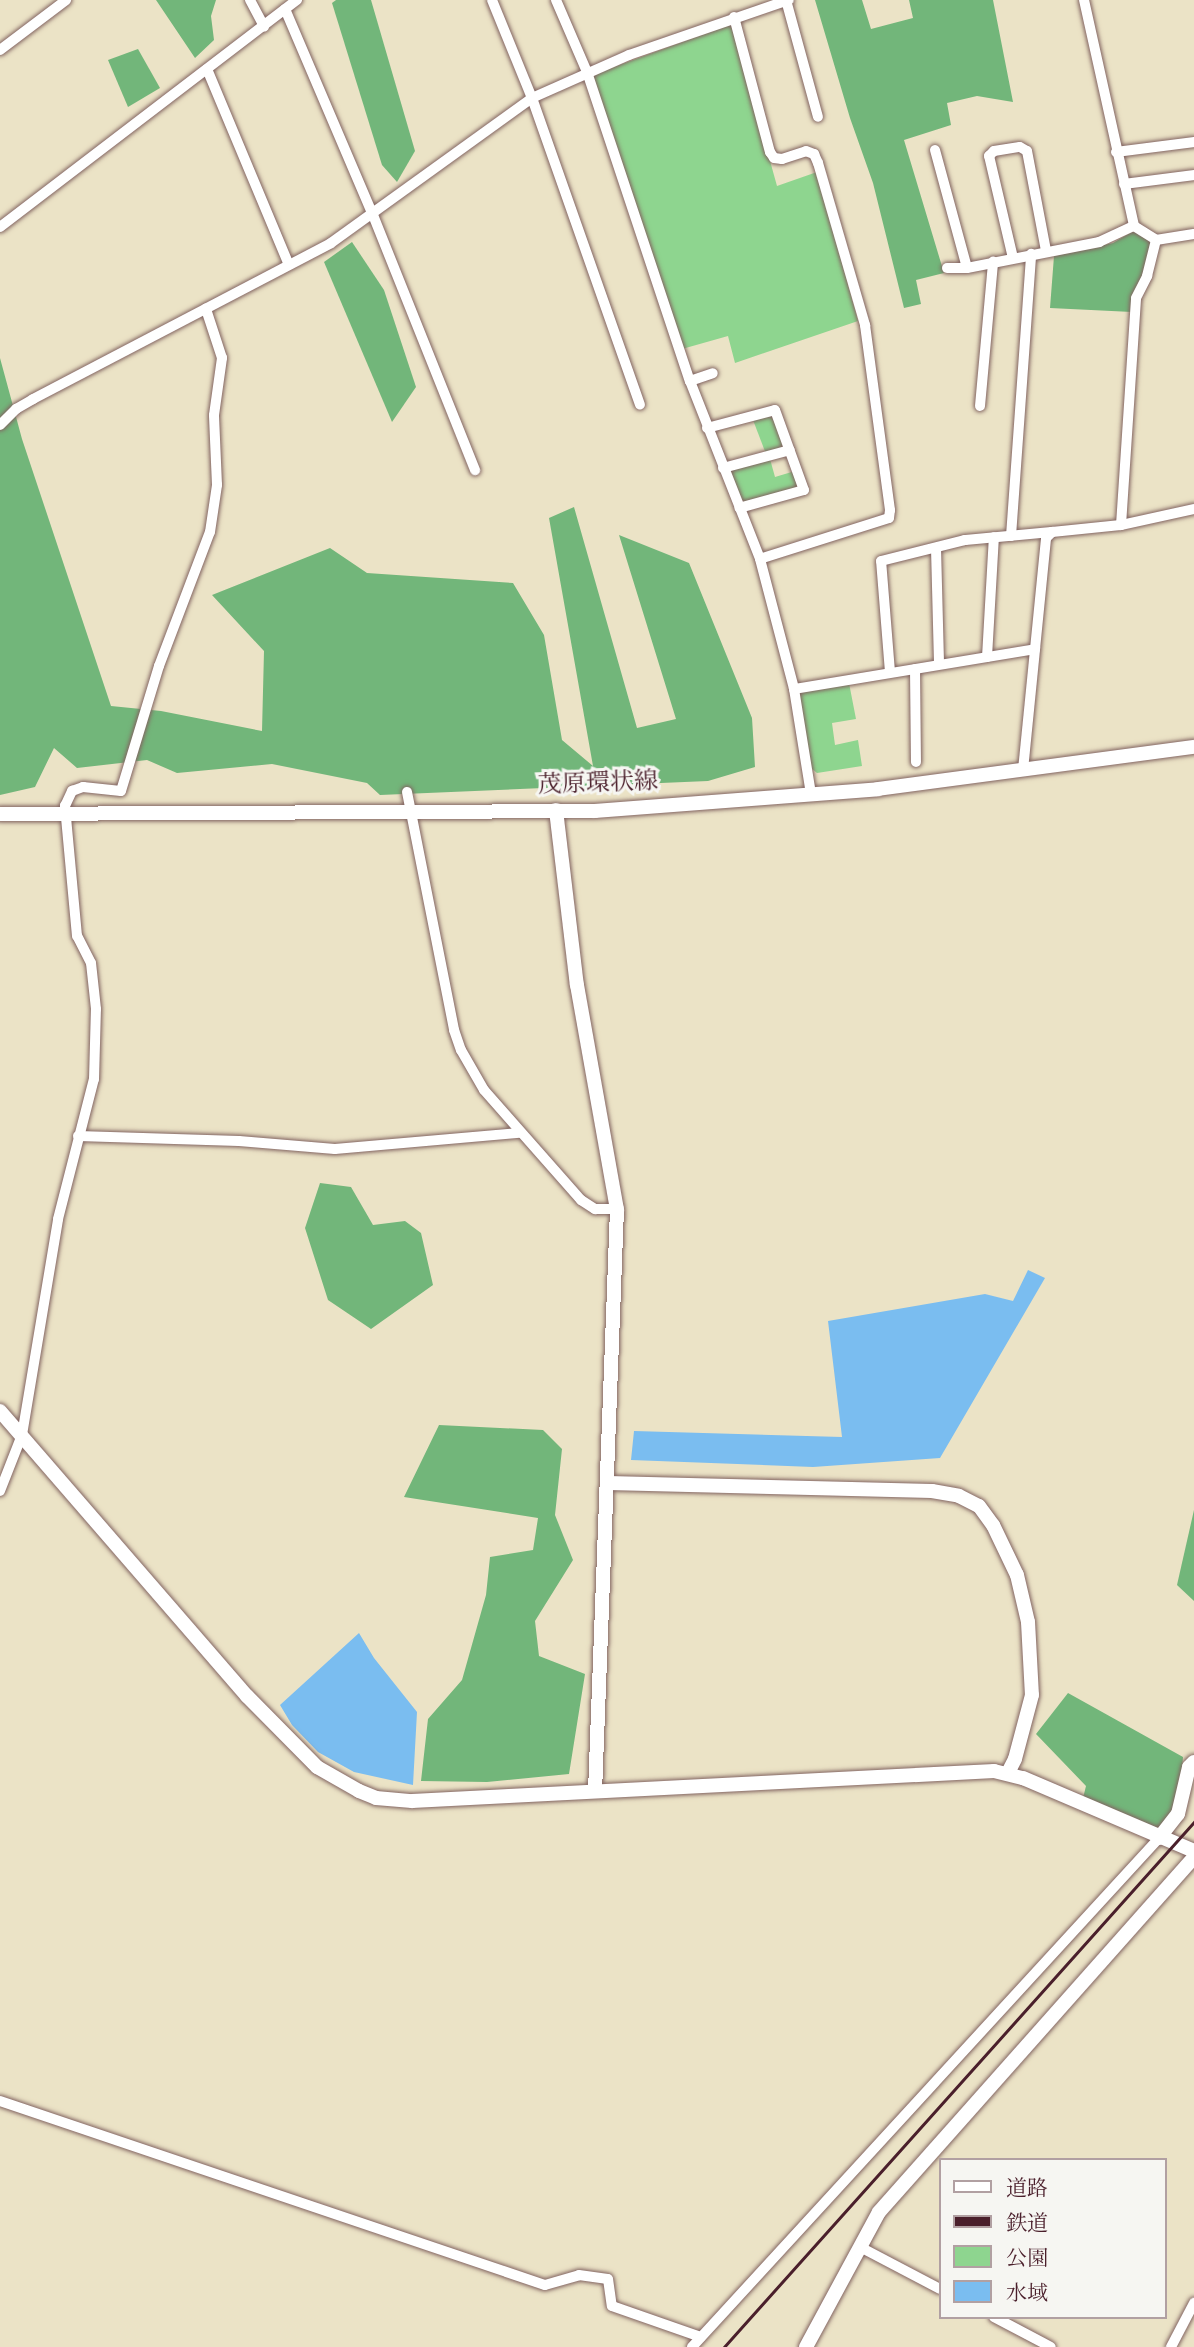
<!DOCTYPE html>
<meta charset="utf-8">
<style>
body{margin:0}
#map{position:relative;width:1194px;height:2347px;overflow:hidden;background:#ebe3c6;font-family:"Old Standard TT","Noto Serif JP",serif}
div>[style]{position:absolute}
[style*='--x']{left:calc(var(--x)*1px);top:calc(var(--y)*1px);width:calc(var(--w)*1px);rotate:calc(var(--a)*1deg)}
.green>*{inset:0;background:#8ed58f}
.forest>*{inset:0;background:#72b67a}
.water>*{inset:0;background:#7abdf0}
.roads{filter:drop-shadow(0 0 2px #826461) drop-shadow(0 0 2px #826461)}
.street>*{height:10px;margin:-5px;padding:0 5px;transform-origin:5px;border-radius:5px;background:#fff}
.secondary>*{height:14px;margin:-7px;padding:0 7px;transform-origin:7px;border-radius:7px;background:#fff}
.rail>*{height:2.5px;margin:-1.25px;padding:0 1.25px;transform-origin:1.25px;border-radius:1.25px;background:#4a1f2b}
span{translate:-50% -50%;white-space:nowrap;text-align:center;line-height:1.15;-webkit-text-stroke:6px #f6f6f2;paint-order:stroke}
.street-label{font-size:24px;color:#4a1f2b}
.legend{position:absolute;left:939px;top:2158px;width:228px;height:161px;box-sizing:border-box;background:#f6f6f2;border:2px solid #b1a0a2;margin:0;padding:9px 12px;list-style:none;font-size:21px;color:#4a1f2b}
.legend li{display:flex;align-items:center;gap:14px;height:35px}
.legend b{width:35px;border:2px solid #b1a0a2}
</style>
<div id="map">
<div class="green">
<div style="clip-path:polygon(732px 24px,777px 186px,817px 172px,858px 321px,735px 363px,728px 336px,682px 349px,639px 227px,630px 186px,592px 75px)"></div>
<div style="clip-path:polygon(773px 413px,785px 446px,784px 449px,766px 454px,753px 420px)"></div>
<div style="clip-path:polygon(770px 459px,775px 477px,795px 471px,800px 485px,797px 489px,746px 504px,739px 501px,730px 469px)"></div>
<div style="clip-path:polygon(849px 683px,856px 719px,832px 723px,835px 745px,858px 740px,862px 766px,817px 773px,811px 768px,797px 695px,799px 690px)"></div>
</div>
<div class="forest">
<div style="clip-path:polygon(156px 0,216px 0,211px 16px,214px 40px,195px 58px)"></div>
<div style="clip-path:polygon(336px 0,371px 0,415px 151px,397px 182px,382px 165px,332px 3px)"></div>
<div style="clip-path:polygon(815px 0,862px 0,871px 29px,913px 18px,909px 0,993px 0,1013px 102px,977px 96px,947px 103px,951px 125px,904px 140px,944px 273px,916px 280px,921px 304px,904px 308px,873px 183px,850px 118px)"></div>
<div style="clip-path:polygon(138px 49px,160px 88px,128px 107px,108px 60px)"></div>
<div style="clip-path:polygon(1135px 230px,1152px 243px,1132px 312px,1050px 308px,1054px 256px,1113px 243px)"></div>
<div style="clip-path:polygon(352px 242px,384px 290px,416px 387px,392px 422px,324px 262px)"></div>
<div style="clip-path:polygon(0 358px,22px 439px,111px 706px,161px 711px,262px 731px,264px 651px,212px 595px,330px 548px,367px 573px,513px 583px,544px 635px,562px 740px,593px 766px,549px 518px,574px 507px,637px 728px,676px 719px,619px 535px,689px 563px,752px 718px,755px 767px,708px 781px,380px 795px,367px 783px,272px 764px,177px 773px,147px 760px,77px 768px,54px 748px,35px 787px,0 795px)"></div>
<div style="clip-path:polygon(320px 1183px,351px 1187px,373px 1225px,405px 1221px,421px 1233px,433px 1285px,371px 1329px,328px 1300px,305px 1228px)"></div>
<div style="clip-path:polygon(439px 1425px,543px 1430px,562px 1449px,555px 1515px,573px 1560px,535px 1621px,539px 1656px,585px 1674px,569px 1774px,487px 1782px,421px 1781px,428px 1719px,462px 1680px,486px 1595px,490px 1557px,533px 1550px,538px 1518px,404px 1497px)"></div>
<div style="clip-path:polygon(1194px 1510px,1194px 1601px,1177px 1585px)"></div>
<div style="clip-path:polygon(1068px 1693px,1183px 1757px,1180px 1794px,1165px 1826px,1157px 1830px,1083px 1798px,1086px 1786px,1036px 1734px)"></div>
</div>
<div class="water">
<div style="clip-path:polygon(1028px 1270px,1045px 1278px,940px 1458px,813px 1467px,631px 1460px,634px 1431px,842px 1437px,828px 1321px,985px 1294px,1013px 1301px)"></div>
<div style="clip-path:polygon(359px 1633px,374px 1658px,417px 1712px,413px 1785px,354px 1772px,318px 1752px,292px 1725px,280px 1705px)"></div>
</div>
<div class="roads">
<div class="street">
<div style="--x:250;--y:0;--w:30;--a:62"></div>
<div style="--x:492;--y:0;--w:106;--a:67.8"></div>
<div style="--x:532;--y:98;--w:325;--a:70.6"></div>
<div style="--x:556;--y:0;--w:78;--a:66.7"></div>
<div style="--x:587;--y:72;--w:326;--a:71.6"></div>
<div style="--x:690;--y:381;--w:191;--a:68.5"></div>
<div style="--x:760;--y:559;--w:134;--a:75.3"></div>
<div style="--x:794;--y:689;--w:106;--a:80.8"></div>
<div style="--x:786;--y:0;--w:121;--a:74.7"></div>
<div style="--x:1084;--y:0;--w:231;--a:77.5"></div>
<div style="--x:1134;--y:226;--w:26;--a:32"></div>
<div style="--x:1156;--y:240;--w:38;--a:-9"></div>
<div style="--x:285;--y:9;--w:224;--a:66.9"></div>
<div style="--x:373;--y:215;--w:275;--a:68.2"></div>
<div style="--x:734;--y:17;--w:140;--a:75.1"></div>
<div style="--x:770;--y:152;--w:7;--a:56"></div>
<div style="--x:774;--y:158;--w:8;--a:7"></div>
<div style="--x:782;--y:159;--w:25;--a:-18"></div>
<div style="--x:806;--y:151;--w:9;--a:21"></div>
<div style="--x:814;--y:154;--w:10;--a:66"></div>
<div style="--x:818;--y:163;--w:169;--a:73.8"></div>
<div style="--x:865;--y:325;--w:187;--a:82.3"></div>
<div style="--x:890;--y:510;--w:8;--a:97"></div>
<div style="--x:889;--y:518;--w:135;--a:162.4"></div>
<div style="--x:0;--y:50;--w:83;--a:-37.1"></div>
<div style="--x:207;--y:69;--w:212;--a:67.3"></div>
<div style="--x:935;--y:150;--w:122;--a:74.8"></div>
<div style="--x:1116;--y:152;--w:79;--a:-7.3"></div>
<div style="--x:1124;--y:184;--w:71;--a:-7.3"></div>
<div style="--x:0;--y:227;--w:374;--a:-37.4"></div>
<div style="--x:1013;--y:258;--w:105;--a:-103.2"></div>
<div style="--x:989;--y:156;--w:7;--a:-45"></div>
<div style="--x:994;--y:151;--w:26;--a:-9"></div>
<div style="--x:1020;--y:147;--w:8;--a:30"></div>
<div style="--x:1027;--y:151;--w:102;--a:79.2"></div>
<div style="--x:947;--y:268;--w:20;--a:0"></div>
<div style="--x:967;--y:268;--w:135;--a:-11.1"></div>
<div style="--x:1099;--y:242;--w:38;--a:-25"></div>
<div style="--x:690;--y:381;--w:24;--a:-19"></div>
<div style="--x:980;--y:406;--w:145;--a:-84.8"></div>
<div style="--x:0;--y:425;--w:23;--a:-45"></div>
<div style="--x:16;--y:409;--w:20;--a:-30"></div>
<div style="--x:33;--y:399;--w:336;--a:-27.6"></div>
<div style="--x:331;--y:243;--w:248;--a:-35.8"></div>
<div style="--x:532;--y:98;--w:106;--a:-23.9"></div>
<div style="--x:629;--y:55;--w:169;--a:-19"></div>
<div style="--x:707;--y:428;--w:70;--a:-14.8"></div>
<div style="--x:775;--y:410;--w:85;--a:70.1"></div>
<div style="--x:804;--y:490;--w:67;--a:164.5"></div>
<div style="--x:723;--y:468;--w:69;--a:-15"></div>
<div style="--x:1121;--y:525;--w:227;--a:-86.2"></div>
<div style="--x:1136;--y:298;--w:25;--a:-63"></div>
<div style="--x:1147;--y:276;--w:37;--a:-76"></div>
<div style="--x:1011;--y:536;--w:283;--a:-85.9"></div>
<div style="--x:936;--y:548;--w:116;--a:88.5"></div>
<div style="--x:987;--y:657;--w:120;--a:-86.7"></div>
<div style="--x:915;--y:669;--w:93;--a:89.4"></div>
<div style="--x:890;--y:672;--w:111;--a:-94.6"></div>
<div style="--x:881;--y:561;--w:87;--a:-14"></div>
<div style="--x:965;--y:540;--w:87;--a:-5.3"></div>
<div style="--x:794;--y:689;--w:244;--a:-9.4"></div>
<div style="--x:1035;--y:649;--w:112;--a:-84.3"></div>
<div style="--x:1046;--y:538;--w:8;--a:-45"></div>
<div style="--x:1052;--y:532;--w:69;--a:-5.8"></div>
<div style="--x:1121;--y:525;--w:75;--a:-12.4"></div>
<div style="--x:1023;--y:770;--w:122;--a:-84.3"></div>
<div style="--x:407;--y:792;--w:243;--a:78.8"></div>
<div style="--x:454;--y:1030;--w:21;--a:71"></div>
<div style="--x:461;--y:1050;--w:46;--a:60.1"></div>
<div style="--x:484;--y:1090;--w:147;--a:48.6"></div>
<div style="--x:581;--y:1200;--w:17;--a:33"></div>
<div style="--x:595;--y:1209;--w:22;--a:0"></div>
<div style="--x:78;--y:1136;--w:161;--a:1.8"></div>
<div style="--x:239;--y:1141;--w:96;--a:4.8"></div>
<div style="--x:335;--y:1149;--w:185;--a:-5"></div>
<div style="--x:0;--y:1491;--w:60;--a:-68.6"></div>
<div style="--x:22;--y:1435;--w:219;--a:-80.5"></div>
<div style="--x:58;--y:1219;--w:145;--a:-75.6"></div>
<div style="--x:94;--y:1079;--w:70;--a:-88.4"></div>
<div style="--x:96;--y:1009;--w:46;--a:-96.2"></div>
<div style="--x:91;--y:963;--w:30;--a:-117"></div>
<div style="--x:77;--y:936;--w:131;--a:-95.3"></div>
<div style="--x:65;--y:806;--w:17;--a:-65"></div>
<div style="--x:72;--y:791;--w:12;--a:-20"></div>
<div style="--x:83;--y:787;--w:38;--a:6"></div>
<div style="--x:121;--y:791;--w:131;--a:-73.1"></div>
<div style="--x:159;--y:666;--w:143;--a:-69.2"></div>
<div style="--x:210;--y:532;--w:48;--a:-81.5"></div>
<div style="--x:217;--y:485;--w:70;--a:-92.5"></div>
<div style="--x:214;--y:415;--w:58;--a:-82"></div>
<div style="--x:222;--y:358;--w:52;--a:-108.1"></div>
<div style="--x:0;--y:2101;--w:575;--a:18.66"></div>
<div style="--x:545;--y:2285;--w:35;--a:-16"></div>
<div style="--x:579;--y:2275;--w:29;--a:8"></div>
<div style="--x:608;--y:2279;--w:27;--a:82"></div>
<div style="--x:612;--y:2306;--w:94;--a:19.2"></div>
<div style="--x:860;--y:2247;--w:90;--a:27.7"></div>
<div style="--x:994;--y:2317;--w:64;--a:27.8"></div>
<div style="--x:692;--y:2347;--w:691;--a:-47.46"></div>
<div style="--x:1171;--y:2347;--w:50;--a:-62.4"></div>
</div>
<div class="secondary">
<div style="--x:556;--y:810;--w:176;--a:83.2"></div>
<div style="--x:577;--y:985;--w:228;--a:79.9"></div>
<div style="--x:617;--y:1209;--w:582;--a:92.16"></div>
<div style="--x:0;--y:814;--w:595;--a:-0.29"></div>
<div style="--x:595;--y:811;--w:284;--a:-4.4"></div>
<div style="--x:878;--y:789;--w:319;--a:-7.6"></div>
<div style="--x:0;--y:1411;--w:377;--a:49.1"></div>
<div style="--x:247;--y:1696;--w:100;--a:45.4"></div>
<div style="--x:317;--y:1767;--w:48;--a:29.7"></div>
<div style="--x:359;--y:1791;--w:18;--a:22"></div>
<div style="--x:376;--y:1798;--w:36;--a:5"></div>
<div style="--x:412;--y:1801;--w:583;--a:-2.95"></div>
<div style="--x:994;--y:1771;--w:30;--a:14"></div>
<div style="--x:1023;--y:1778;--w:186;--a:23.1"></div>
<div style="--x:608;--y:1483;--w:324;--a:1.4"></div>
<div style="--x:932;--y:1491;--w:27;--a:10"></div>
<div style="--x:959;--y:1496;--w:22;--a:27"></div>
<div style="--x:979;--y:1506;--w:24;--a:54"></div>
<div style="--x:993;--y:1525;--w:55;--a:64.4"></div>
<div style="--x:1017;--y:1575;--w:48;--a:76.8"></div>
<div style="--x:1028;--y:1622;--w:73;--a:86.9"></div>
<div style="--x:1032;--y:1695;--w:66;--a:104.9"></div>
<div style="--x:1015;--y:1759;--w:16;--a:117"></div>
<div style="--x:1159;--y:1838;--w:31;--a:-52"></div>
<div style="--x:1178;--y:1814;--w:48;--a:-76.8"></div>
<div style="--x:1189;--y:1767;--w:7;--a:-45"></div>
<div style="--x:806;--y:2347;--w:153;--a:-61.6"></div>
<div style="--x:879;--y:2212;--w:475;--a:-48.4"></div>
</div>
</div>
<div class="rail">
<div style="--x:724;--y:2347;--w:705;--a:-48.16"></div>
</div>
<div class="street-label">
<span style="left:598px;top:785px;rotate:-2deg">茂原環状線</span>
</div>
<ul class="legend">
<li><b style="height:9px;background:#fff"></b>道路</li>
<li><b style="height:9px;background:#4a1f2b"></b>鉄道</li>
<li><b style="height:19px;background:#8ed58f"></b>公園</li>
<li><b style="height:19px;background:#7abdf0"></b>水域</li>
</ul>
</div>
